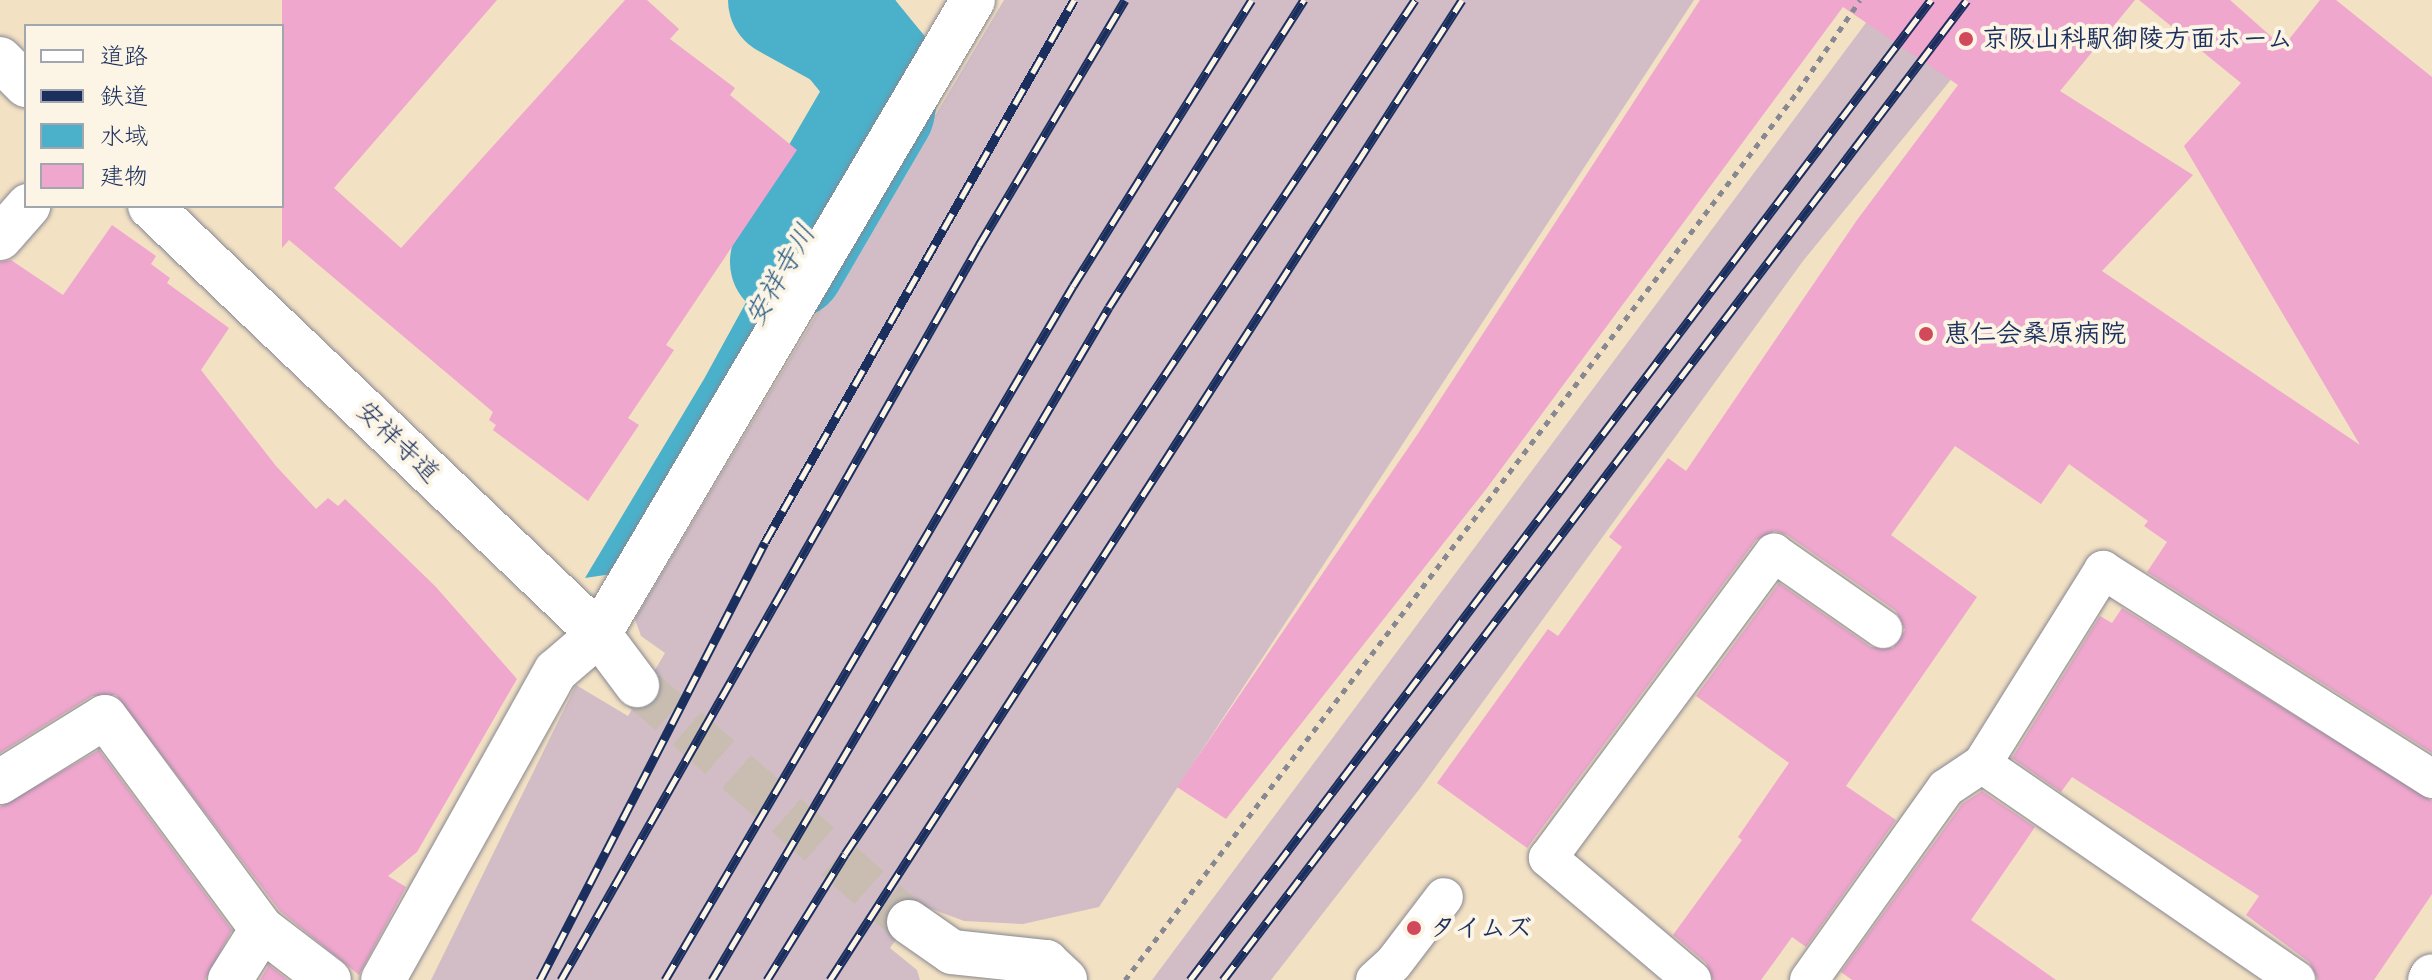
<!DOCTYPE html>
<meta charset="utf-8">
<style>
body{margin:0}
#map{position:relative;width:2432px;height:980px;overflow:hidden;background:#f3e1c4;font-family:Sriracha,"Klee One",sans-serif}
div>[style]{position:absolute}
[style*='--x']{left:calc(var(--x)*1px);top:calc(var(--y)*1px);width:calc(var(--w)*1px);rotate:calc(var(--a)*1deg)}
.industrial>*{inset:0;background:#d2bdc6}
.water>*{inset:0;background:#4bb0ca}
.river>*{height:116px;margin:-58px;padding:0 58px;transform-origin:58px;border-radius:58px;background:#4bb0ca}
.building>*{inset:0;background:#efa7ce}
.street-tunnel>*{height:44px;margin-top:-22px;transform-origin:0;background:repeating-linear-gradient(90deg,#c8bdb0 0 44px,transparent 0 66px)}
.path>*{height:5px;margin-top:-2.5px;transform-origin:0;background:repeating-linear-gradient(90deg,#878891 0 6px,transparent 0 12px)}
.roads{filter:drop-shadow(0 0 2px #878891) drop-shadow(0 0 2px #878891)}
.lane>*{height:38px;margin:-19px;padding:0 19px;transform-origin:19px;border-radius:19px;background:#fff}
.street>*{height:44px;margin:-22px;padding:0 22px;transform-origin:22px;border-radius:22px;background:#fff}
.rail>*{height:9px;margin-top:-4.5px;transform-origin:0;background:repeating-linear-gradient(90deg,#fcf5e5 0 18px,#1b2f5e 0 36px);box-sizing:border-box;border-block:2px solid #1b2f5e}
.dots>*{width:22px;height:22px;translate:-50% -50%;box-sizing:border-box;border:4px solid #fcf5e5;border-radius:50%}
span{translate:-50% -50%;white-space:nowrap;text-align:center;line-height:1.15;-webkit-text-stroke:8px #fcf5e5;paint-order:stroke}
.poi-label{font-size:26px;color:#1b2f5e;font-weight:700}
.left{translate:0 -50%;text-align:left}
.street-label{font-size:26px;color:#1b2f5e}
.water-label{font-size:28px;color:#2c5c84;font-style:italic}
.legend{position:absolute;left:24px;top:24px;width:260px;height:184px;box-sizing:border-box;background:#fcf5e5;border:2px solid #a2a6af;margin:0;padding:10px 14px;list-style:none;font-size:24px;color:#1b2f5e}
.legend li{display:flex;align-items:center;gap:16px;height:40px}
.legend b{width:40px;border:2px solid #a2a6af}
</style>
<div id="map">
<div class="industrial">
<div style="clip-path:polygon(1004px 0,1694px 0,1099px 907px,1023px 924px,964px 921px,921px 905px,890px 948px,917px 970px,920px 980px,431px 980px,576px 685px,628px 716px,665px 653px,641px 636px,635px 619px)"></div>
<div style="clip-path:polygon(1883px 0,2000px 11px,1949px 82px,1803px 261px,1421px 787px,1271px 980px,1152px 980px)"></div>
</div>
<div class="water">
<div style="clip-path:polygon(851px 111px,883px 131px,625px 572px,585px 578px,704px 379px)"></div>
</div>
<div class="river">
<div style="--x:786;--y:0;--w:71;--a:28.7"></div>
<div style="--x:848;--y:34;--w:49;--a:50.8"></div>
<div style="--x:879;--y:72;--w:16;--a:83"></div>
<div style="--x:881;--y:88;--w:21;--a:101"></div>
<div style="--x:877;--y:109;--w:177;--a:120.2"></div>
</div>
<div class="building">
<div style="clip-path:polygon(282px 0,497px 0,334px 188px,401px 248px,625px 0,647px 0,679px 29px,670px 39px,735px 88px,730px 95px,797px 150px,666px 345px,674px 350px,628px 418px,639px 425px,588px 501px,493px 430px,496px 425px,489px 420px,493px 412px,289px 240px,282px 248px)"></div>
<div style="clip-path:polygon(1700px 0,2135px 0,2060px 91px,2193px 175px,2102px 271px,2360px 445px,2184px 146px,2241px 83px,2139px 0,2230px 0,2283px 47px,2320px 0,2336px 0,2432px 77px,2432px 753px,2147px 572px,2167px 542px,2144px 526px,2148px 521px,2069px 464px,2041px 504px,1955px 446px,1891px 535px,1977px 597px,1846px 786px,1896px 820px,1806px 947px,1792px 937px,1761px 980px,1713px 980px,1706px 963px,1673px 935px,1742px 840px,1738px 837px,1789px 763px,1696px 696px,1779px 583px,1871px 647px,1893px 648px,1905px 630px,1896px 611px,1787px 535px,1775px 531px,1756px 540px,1527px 848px,1437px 783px,1548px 629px,1558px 636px,1622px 547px,1609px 537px,1668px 458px,1686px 471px,1857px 220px,1958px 85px,1843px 7px,1487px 488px,1226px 819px,1177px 787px,1417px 435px)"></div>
<div style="clip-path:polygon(112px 225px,156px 256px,151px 264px,170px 278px,167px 283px,229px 328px,201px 370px,276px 466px,316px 509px,328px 498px,338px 506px,345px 499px,435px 586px,517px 679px,417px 852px,388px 876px,406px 887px,359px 975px,280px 911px,116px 695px,92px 696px,0 753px,0 262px,11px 260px,63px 295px)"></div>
<div style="clip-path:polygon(2122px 608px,2432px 801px,2432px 894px,2374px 980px,2318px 980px,2309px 962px,2246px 915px,2259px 896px,2072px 777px,2061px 792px,2012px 758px,2100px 616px,2112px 623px)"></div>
<div style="clip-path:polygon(99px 750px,232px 930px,205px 980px,0 980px,0 807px)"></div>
<div style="clip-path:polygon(1982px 791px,2035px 827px,1971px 920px,2056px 980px,1852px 980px,1841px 972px,1962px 804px)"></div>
<div style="clip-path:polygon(269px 965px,288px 980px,260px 980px)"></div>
</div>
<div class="street-tunnel">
<div style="--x:637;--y:685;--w:361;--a:41.1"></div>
</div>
<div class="path">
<div style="--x:1125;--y:980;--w:1115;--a:-52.87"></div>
<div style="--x:1798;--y:91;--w:110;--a:-55.7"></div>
</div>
<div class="roads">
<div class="lane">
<div style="--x:1982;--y:764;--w:381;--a:34.5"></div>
<div style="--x:1375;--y:980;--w:24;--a:-42"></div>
<div style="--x:1393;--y:964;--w:84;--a:-52.7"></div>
<div style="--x:1692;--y:980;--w:189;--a:-139.7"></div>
<div style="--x:1548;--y:858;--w:380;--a:-53.5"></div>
<div style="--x:1774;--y:553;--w:133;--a:34.9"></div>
<div style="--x:1809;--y:980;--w:236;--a:-54.5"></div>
<div style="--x:1946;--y:788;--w:43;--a:-33.7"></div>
<div style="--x:1982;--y:764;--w:229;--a:-58"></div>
<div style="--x:2103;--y:570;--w:390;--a:32.4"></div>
</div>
<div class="street">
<div style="--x:0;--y:59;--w:37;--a:45"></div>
<div style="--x:150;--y:206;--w:620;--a:43.63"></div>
<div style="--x:599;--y:634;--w:64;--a:53.3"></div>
<div style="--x:0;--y:238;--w:43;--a:-48.8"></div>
<div style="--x:0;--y:782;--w:123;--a:-31.8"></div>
<div style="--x:105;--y:717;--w:264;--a:53.5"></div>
<div style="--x:909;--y:922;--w:52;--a:34.9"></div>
<div style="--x:952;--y:952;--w:95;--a:6.1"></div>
<div style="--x:1046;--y:962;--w:26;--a:43"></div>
<div style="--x:230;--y:980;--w:60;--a:-57.9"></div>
<div style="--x:262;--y:929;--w:84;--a:37.3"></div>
<div style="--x:383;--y:980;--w:354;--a:-60.8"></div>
<div style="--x:556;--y:671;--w:57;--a:-40.7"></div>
<div style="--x:599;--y:634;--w:736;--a:-59.46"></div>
<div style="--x:2430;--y:980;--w:4;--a:-63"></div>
</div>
</div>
<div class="rail">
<div style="--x:540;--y:980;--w:492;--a:-62.8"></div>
<div style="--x:765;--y:542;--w:624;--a:-60.31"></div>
<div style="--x:561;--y:980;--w:846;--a:-60.37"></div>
<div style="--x:979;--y:245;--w:285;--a:-59.2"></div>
<div style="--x:665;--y:980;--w:805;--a:-59.55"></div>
<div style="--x:1073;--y:286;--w:337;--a:-58"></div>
<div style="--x:712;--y:980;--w:781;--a:-59.46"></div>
<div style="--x:1109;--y:307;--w:364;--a:-57.6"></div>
<div style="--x:767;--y:980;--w:148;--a:-58.2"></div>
<div style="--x:845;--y:854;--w:1027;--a:-56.28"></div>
<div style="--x:830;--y:980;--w:1166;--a:-57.18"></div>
<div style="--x:1190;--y:980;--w:1229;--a:-52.91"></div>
<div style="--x:1223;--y:980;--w:1230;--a:-52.79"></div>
</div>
<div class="dots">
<div style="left:1966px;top:39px;background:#d1495b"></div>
<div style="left:1926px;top:334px;background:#d1495b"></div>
<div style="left:1414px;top:928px;background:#d1495b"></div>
</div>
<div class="poi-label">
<span class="left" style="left:1982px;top:39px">京阪山科駅御陵方面ホーム</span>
<span class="left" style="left:1944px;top:334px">恵仁会桑原病院</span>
<span class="left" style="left:1430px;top:928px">タイムズ</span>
</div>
<div class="street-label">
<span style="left:398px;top:442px;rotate:44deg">安祥寺道</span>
</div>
<div class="water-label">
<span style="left:780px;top:275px;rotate:-60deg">安祥寺川</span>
</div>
<ul class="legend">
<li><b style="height:10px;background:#fff"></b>道路</li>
<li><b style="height:10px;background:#1b2f5e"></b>鉄道</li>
<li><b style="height:22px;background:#4bb0ca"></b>水域</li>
<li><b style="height:22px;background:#efa7ce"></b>建物</li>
</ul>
</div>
